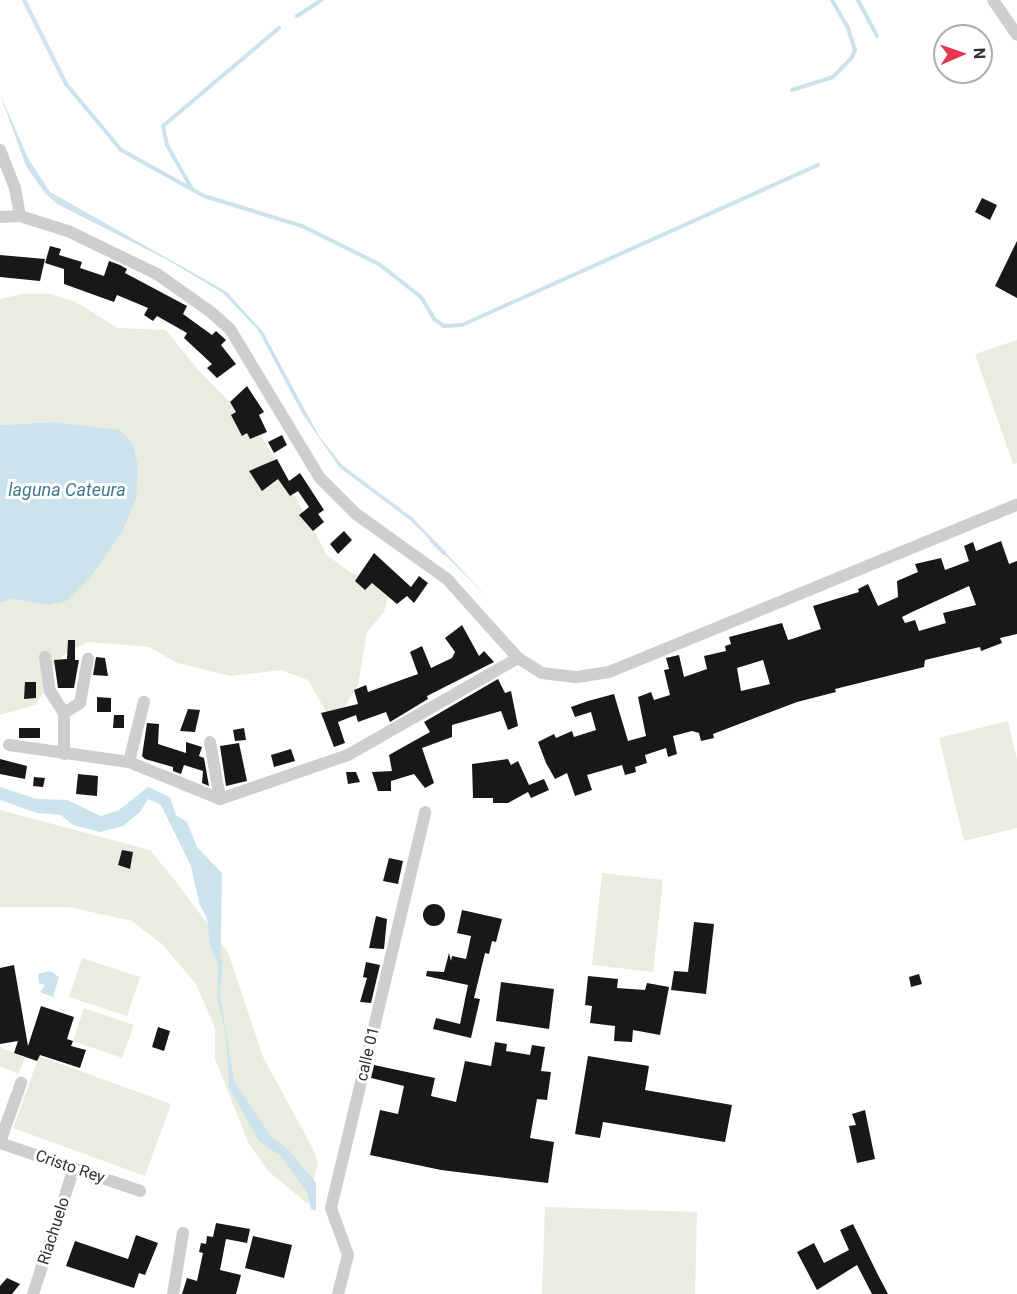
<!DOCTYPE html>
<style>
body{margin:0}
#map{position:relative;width:1017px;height:1294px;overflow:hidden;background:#fff;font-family:Roboto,sans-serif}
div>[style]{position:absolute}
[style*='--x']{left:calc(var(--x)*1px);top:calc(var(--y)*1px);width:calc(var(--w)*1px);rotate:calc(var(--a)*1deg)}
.green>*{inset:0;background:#e8eddf}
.water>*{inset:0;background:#cce2ed}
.stream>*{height:4px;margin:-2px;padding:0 2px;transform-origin:2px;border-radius:2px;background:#cce2ed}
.building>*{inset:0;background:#181818}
.round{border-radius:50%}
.street>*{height:12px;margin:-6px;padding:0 6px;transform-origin:6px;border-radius:6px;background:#cecece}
span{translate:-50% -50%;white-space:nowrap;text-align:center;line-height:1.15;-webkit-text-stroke:6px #fff;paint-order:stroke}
.street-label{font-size:16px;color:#313131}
.water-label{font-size:18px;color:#3f7993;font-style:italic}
.north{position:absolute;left:933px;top:24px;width:60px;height:60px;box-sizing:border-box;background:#fff;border:2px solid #adadad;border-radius:50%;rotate:88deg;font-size:16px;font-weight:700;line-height:24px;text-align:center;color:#313131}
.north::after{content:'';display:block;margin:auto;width:21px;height:27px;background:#e43751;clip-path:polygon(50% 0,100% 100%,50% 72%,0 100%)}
</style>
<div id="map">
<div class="green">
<div style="clip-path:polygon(22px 294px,50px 294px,76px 302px,118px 328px,166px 330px,198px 370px,260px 433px,327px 555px,351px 573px,381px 582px,388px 595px,384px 612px,367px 632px,358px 685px,343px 709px,326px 712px,308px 680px,281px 670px,231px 676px,177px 663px,149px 647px,88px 642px,66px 653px,47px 672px,43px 693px,35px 705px,0 715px,0 603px,11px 599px,48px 605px,52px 422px,0 425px,0 299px)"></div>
<div style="clip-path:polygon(1017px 340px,1017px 463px,1013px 464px,975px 354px)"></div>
<div style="clip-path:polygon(1008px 721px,1017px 760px,1017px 828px,964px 841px,939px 738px)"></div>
<div style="clip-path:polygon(0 810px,150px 850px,177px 883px,228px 952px,263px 1057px,312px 1147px,318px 1162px,308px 1204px,268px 1171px,249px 1144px,215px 1059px,215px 1028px,196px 984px,162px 944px,132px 921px,69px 907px,0 907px)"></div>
<div style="clip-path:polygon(602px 873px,663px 880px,653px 972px,592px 965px)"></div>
<div style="clip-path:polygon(82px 958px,140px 977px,127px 1016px,69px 997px)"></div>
<div style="clip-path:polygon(84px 1008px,134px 1025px,122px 1058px,73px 1041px)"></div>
<div style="clip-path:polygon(0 1047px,25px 1058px,18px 1074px,0 1066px)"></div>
<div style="clip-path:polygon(39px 1056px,171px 1104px,145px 1176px,13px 1128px)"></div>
<div style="clip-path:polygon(545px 1207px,697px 1212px,695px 1294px,542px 1294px)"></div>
</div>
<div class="water">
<div style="clip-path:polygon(0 94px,28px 158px,50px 192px,227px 292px,263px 332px,319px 436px,342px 465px,413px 518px,489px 599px,410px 520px,340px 468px,302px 413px,258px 330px,223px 293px,166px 259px,57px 204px,44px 192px,26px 166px)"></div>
<div style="clip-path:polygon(52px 422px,120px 430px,133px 444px,138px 468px,136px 499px,122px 532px,91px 576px,66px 601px,48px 605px,11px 599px,0 603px,0 425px)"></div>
<div style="clip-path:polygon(0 787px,37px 799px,67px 800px,101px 816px,119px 810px,148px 787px,170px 797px,176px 815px,187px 822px,197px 847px,222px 873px,220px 994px,234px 1081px,271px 1136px,287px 1148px,316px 1183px,316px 1211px,311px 1209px,307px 1192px,282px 1157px,259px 1141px,229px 1087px,226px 1034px,217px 998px,220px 968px,210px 946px,207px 918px,199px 903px,191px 866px,161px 805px,148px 799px,140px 812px,123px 826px,100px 832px,73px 825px,61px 815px,37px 813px,0 800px)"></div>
<div style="clip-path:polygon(50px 971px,59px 977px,53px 997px,40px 992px,45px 985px,39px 983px,38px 974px)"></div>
</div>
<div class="stream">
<div style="--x:24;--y:0;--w:94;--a:63.4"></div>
<div style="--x:66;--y:84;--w:86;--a:50.2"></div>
<div style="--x:121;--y:150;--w:95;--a:29"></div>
<div style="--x:204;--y:196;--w:102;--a:17"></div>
<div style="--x:302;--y:226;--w:86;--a:26.3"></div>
<div style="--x:379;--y:264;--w:53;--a:38.2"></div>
<div style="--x:421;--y:297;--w:26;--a:59"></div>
<div style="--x:434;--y:319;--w:12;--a:35"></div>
<div style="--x:444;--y:326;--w:18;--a:-3"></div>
<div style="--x:462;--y:325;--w:390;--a:-24.2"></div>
<div style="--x:858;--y:0;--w:41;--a:62.2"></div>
<div style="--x:297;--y:16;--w:30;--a:-33"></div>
<div style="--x:792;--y:90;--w:43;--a:-17.6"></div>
<div style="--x:833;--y:77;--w:28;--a:-46"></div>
<div style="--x:852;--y:57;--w:8;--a:-67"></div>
<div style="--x:855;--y:50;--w:23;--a:-108"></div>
<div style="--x:848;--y:28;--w:32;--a:-120"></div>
<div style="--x:192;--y:189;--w:51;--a:-119.6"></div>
<div style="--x:167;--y:145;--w:19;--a:-102"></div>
<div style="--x:163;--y:126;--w:152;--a:-40.2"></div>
<div style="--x:432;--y:541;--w:17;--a:45"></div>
<div style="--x:219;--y:983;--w:22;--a:-85"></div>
</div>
<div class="building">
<div style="clip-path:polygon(982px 198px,997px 205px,990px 220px,975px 212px)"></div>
<div style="clip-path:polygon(1017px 241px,1017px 298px,995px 286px)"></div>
<div style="clip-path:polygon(50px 246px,61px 249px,59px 255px,82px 262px,80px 268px,104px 276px,109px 261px,120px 265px,127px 269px,125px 273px,187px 306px,183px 314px,212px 335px,216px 331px,226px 340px,221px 345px,236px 364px,217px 378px,207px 368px,212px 364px,184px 338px,187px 333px,157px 316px,153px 321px,144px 315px,148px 308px,117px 295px,114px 302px,64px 284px,64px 269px,45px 263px)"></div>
<div style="clip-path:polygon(0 255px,45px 259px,40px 281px,0 277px)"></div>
<div style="clip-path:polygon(247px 386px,264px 412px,259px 415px,267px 432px,250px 439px,247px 433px,242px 436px,231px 415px,236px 412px,230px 402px)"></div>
<div style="clip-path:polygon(282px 435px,287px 445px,274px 453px,268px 442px)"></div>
<div style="clip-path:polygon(277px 459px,289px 481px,300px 473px,324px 510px,318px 514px,324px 522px,313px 531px,299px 515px,309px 507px,298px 491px,290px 496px,278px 479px,262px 491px,249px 471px)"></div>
<div style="clip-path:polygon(344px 531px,352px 540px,338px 554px,330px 544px)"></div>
<div style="clip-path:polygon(evenodd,1001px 541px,1009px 564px,1017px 561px,1017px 634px,1000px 638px,1002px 643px,981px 651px,980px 647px,925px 660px,924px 667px,835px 689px,836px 692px,797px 702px,713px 734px,714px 738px,701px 741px,699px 733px,692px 731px,673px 736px,677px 754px,668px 757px,666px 748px,645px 755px,647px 763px,635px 767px,636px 772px,625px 775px,622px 765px,587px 775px,592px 790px,575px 796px,567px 773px,555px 779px,546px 763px,538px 742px,554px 734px,556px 738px,572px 731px,574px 737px,596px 730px,591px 712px,575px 717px,571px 707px,588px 701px,614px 694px,628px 741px,646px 736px,638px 697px,651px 692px,654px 700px,670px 695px,664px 670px,669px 669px,666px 658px,679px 655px,684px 677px,707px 669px,704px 656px,726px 651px,725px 646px,731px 644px,729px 637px,782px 623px,788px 640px,792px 639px,821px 629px,813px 606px,859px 592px,858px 589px,868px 584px,878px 606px,898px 597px,897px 581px,918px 572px,915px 564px,941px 558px,945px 570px,969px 561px,964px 546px,973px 542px,976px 551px,1001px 541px,969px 586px,976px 605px,943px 613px,946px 623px,919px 631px,915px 620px,905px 623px,902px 617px,912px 612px,969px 586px,1001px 541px,763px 660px,770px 684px,741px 691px,737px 668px,763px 660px)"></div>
<div style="clip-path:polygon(374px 553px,411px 587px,419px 576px,428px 583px,414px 603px,407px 596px,397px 604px,372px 583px,365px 590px,355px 581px)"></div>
<div style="clip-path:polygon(462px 625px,479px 656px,484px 651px,494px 662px,427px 696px,428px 699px,390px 722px,386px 712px,358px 722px,356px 715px,338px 722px,345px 743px,334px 747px,321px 713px,358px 704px,354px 690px,366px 685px,368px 692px,418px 674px,410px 652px,422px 646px,431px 668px,452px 658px,455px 652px,445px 638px)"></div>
<div style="clip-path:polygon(68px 640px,75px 640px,75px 660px,79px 660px,74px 688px,58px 688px,54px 660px,67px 659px)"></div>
<div style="clip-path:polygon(96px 657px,105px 658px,108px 676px,93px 675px)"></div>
<div style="clip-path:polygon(498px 679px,505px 693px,511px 691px,518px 726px,508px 730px,501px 711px,452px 725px,452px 737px,422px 748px,434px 783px,425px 788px,414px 774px,391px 781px,391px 791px,378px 791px,372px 772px,392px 771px,389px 755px,430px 732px,424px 722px)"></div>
<div style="clip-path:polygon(25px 682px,36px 682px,36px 698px,24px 699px)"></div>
<div style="clip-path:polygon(97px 697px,111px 698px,111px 712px,97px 712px)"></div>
<div style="clip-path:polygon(188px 709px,200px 710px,195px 732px,180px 731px)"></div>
<div style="clip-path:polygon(114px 715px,124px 715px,124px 728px,113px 728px)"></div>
<div style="clip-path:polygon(147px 723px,159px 724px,158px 744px,186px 753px,186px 742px,202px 747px,199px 756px,204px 758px,209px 786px,202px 783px,203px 771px,184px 765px,181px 774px,173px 771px,173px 767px,145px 759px,142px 756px)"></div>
<div style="clip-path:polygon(19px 728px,40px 728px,40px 738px,19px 738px)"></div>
<div style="clip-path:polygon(244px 728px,246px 740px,235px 741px,233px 730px)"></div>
<div style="clip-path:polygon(239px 743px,247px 781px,226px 786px,220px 746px)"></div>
<div style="clip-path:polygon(291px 749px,295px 761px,274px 767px,271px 755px)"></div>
<div style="clip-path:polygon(0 759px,27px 766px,25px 779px,0 774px)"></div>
<div style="clip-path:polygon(508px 759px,511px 765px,518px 761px,529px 785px,544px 779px,549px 790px,531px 798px,528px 792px,508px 803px,493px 803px,493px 798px,473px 798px,472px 764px)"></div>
<div style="clip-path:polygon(346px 772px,356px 772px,360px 782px,348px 784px)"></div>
<div style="clip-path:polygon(78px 774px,98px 776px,97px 796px,76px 794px)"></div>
<div style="clip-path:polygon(34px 777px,45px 778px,43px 787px,33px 786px)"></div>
<div style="clip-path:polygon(122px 850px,133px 852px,130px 869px,118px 865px)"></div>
<div style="clip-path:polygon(389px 858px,403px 861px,398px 884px,383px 881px)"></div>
<div class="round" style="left:423px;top:904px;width:22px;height:22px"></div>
<div style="clip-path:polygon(462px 910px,502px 919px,496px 942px,492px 941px,489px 954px,485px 953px,474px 998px,480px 999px,471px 1038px,433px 1029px,436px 1018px,460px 1024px,468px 985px,426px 976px,427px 971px,444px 972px,449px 953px,451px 961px,452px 956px,466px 959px,471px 936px,457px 933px)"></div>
<div style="clip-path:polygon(376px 916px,387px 919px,384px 949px,369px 948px)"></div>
<div style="clip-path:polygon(694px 922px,714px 924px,706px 994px,671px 990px,674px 971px,688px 972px)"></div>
<div style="clip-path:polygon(366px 962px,380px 965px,371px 1003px,360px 1002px,367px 978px,363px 977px)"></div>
<div style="clip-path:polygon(14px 965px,28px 1046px,41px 1006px,74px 1017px,67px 1039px,73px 1041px,71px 1046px,86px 1050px,80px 1068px,40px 1055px,37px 1061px,14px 1053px,18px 1041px,0 1044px,0 968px)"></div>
<div style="clip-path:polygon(919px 974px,922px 984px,911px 987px,909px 977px)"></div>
<div style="clip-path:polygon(588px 976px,618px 979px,617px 988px,645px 990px,647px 983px,669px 987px,660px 1035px,633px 1030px,632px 1042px,614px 1041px,615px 1026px,590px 1023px,592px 1006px,585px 1005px)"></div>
<div style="clip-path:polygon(501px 982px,554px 989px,549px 1029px,496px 1021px)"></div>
<div style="clip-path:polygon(158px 1027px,170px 1031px,164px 1051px,152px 1047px)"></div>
<div style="clip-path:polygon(495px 1042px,507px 1044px,506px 1051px,530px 1055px,532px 1045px,545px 1047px,541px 1071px,551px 1072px,547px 1100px,537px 1099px,530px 1138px,554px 1142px,548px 1183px,441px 1170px,370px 1155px,380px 1110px,398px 1114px,404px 1086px,371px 1078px,374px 1065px,435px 1078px,431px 1096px,456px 1102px,465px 1061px,491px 1066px)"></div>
<div style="clip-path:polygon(588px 1056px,649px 1066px,645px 1090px,732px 1105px,725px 1142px,603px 1122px,600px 1138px,575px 1134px)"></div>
<div style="clip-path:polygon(865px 1110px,875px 1159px,857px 1163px,849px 1126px,856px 1125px,852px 1114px)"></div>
<div style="clip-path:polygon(216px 1223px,250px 1229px,247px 1243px,226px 1239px,220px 1270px,241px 1275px,236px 1294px,182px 1294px,187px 1278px,197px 1281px,203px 1253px,199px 1252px,201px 1243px,206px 1244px,207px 1236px,213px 1237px)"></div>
<div style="clip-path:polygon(853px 1224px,878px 1275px,888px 1294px,872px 1294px,857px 1265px,817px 1290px,797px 1252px,814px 1243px,824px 1263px,849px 1250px,840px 1230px)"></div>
<div style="clip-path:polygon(136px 1235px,158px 1243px,145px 1275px,139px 1273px,134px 1288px,66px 1266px,75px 1241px,128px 1259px)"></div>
<div style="clip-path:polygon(253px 1236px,292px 1245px,284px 1278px,245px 1268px)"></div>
<div style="clip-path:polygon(7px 1278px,20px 1284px,12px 1294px,0 1294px,0 1286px)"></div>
</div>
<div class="street">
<div style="--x:993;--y:0;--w:42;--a:55.6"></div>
<div style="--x:0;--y:150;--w:41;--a:68.5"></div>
<div style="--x:15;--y:188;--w:28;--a:80"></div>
<div style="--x:0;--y:217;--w:20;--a:-3"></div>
<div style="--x:20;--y:216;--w:50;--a:17.4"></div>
<div style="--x:68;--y:231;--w:99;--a:25.8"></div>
<div style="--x:157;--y:274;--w:67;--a:35.3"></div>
<div style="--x:212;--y:313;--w:24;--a:42"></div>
<div style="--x:230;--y:329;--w:174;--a:58.9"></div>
<div style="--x:320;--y:478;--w:51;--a:45"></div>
<div style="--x:356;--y:514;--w:112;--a:35.5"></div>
<div style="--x:447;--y:579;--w:106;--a:48.1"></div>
<div style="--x:518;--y:658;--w:28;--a:32"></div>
<div style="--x:542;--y:673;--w:35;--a:7"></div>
<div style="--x:577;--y:677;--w:32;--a:-9"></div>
<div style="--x:609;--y:672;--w:441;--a:-22.3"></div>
<div style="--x:45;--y:657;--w:34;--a:82"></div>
<div style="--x:50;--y:691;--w:26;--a:58"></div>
<div style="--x:210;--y:742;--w:58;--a:80"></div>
<div style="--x:9;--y:745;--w:121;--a:8.1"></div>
<div style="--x:129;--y:762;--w:98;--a:22.1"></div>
<div style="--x:220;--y:799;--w:135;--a:-19"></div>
<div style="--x:348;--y:755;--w:196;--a:-29.7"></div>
<div style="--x:64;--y:754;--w:41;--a:-90"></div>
<div style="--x:64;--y:713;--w:19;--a:-32"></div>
<div style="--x:80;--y:703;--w:45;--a:-79.7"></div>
<div style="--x:129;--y:762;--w:62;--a:-76"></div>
<div style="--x:0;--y:1142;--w:63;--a:-70.4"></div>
<div style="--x:0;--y:1143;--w:148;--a:18.9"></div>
<div style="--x:33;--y:1294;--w:133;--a:-72"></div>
<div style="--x:173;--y:1294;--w:62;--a:-80.7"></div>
<div style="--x:338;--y:1294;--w:40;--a:-75.6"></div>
<div style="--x:348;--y:1255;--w:50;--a:-109.9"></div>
<div style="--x:331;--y:1208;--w:407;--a:-76.6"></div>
</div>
<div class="street-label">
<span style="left:368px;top:1054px;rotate:-77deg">calle 01</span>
<span style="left:70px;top:1167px;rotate:19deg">Cristo Rey</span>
<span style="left:54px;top:1231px;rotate:-72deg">Riachuelo</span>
</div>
<div class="water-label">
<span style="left:67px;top:490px">laguna Cateura</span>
</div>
<div class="north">N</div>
</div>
